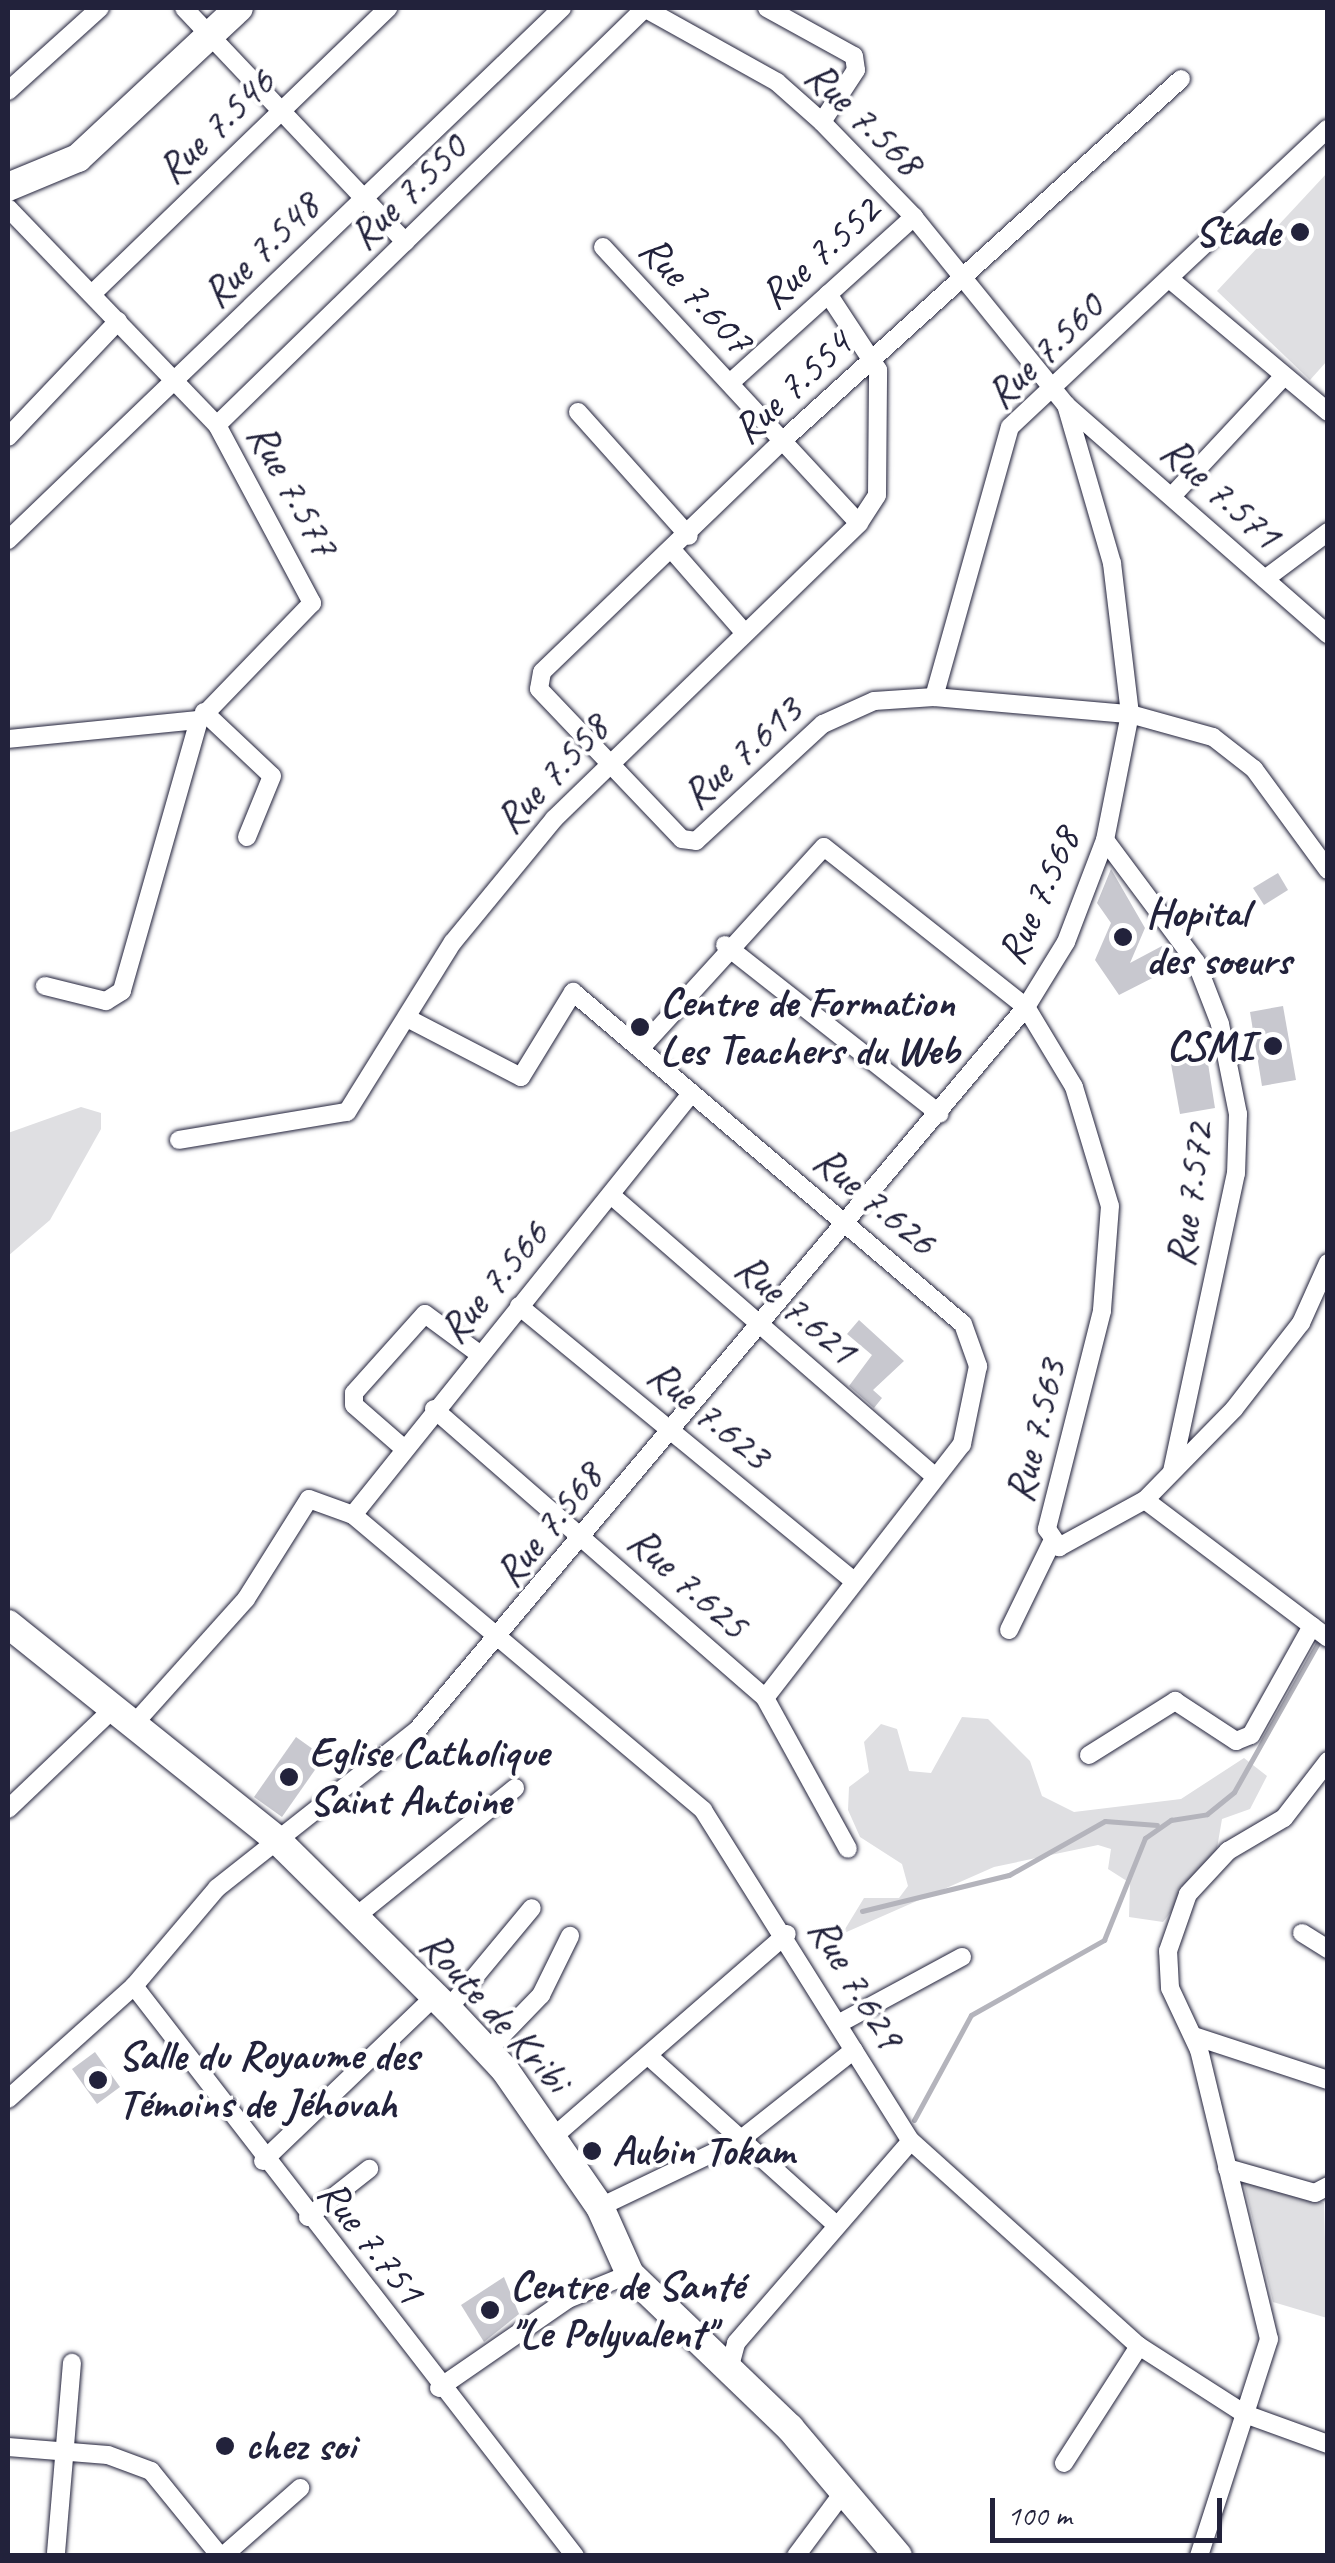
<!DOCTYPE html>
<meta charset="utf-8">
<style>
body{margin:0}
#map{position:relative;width:1335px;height:2563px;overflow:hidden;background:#fff;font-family:Caveat,sans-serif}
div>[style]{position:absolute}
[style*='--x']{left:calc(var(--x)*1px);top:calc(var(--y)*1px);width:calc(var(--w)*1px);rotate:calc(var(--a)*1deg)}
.green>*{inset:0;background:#dfdfe2}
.stream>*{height:5px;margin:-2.5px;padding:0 2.5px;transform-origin:2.5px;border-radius:2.5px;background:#b4b4bc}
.building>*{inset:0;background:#c8c8cf}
.roads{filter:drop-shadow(0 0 2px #22223b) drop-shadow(0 0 2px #22223b)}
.street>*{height:18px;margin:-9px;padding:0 9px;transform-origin:9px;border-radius:9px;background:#fff}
.primary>*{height:28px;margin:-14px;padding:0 14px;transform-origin:14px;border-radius:14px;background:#fff}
.dots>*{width:28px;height:28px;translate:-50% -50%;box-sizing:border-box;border:5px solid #fff;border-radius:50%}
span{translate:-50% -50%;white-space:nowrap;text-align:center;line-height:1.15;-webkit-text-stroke:8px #fff;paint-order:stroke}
.street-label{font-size:42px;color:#22223b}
.poi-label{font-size:42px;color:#22223b;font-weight:700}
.right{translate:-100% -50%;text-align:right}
.left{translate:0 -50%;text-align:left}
.frame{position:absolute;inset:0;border:10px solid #22223b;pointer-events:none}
.scale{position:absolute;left:990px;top:2498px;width:232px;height:45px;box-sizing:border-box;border:5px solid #22223b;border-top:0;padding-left:12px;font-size:30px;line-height:35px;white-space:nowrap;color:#22223b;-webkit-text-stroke:8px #fff;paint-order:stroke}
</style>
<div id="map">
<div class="green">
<div style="clip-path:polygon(1327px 173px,1327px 361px,1310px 380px,1217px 291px)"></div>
<div style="clip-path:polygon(81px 1107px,101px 1113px,101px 1129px,50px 1220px,8px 1256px,8px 1133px)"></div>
<div style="clip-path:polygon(962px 1717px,988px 1719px,1030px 1761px,1042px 1796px,1074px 1812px,1181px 1799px,1244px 1758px,1267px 1776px,1250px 1809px,1222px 1819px,1216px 1854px,1163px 1922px,1129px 1917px,1130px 1883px,1108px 1869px,1111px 1849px,1098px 1845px,994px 1867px,842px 1934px,864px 1898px,899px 1898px,908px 1886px,902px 1864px,860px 1837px,848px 1810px,849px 1787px,869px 1772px,864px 1742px,881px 1724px,897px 1729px,909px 1771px,931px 1773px)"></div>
<div style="clip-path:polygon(1243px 2180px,1324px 2203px,1327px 2318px,1273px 2302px)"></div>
</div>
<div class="stream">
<div style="--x:862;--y:1911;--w:151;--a:-13.8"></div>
<div style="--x:1009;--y:1875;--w:110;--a:-29.4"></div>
<div style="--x:1105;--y:1821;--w:52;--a:4.4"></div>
<div style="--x:914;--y:2120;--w:119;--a:-61.5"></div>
<div style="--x:971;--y:2015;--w:153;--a:-29.4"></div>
<div style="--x:1104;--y:1940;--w:110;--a:-68.1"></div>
<div style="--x:1145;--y:1838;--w:32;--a:-35"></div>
<div style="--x:1171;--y:1820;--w:36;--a:-9"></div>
<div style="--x:1207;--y:1814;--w:35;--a:-39"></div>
<div style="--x:1234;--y:1792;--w:192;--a:-60.6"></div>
</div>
<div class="building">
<div style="clip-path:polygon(1111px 869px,1145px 928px,1130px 963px,1162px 946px,1174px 967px,1119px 995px,1095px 960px,1111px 923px,1097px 903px)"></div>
<div style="clip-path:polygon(1278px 873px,1288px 890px,1264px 905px,1253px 888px)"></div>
<div style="clip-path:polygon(1283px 1006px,1296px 1080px,1262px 1086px,1250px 1012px)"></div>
<div style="clip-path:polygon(1207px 1057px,1215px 1108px,1180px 1114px,1171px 1064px)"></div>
<div style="clip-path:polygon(859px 1320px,904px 1361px,873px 1390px,882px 1398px,874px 1408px,849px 1386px,872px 1355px,847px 1334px)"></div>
<div style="clip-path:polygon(296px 1737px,324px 1757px,282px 1817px,254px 1797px)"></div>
<div style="clip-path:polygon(95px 2052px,120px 2087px,97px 2104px,72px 2069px)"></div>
<div style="clip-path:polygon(504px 2277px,519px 2314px,484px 2342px,461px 2305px)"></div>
</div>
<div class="roads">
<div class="street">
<div style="--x:184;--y:8;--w:322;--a:46.6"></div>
<div style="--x:767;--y:8;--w:99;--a:28.9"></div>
<div style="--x:854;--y:56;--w:14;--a:82"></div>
<div style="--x:856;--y:70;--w:62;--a:123.2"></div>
<div style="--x:1181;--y:79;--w:542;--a:137.77"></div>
<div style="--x:780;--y:443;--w:330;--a:136.1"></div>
<div style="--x:542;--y:672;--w:17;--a:100"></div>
<div style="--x:539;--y:689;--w:207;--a:46.4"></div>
<div style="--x:682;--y:839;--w:14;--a:8"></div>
<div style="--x:696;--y:841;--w:173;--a:-42.7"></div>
<div style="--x:823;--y:724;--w:56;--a:-24.3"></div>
<div style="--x:874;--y:701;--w:60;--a:-3.8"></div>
<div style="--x:934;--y:697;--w:197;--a:5"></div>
<div style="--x:1130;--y:714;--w:86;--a:15.5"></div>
<div style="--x:1213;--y:737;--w:52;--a:38"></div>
<div style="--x:1254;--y:769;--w:125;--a:53.8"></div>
<div style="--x:8;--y:91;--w:124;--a:-42.1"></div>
<div style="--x:8;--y:208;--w:301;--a:46.1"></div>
<div style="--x:217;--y:425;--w:202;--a:61.9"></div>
<div style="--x:312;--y:603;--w:163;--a:134"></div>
<div style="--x:199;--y:720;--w:282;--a:105.9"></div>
<div style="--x:122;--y:991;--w:19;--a:148"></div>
<div style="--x:106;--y:1001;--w:63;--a:-166.2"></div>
<div style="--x:603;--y:247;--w:376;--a:47.2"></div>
<div style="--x:1172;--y:281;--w:204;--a:40"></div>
<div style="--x:92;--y:294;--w:412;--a:-44"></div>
<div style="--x:730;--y:383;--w:248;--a:-42.1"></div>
<div style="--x:1066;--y:405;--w:348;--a:41.2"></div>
<div style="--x:578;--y:412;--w:166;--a:48.2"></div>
<div style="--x:217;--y:425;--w:598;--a:-44.25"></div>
<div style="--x:8;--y:437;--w:160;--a:-46.5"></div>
<div style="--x:1173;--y:495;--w:161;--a:-47"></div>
<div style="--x:8;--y:540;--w:768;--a:-43.84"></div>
<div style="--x:673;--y:551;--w:106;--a:48.8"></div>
<div style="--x:1265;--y:579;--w:79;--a:-36.7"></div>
<div style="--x:934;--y:697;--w:280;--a:-74.3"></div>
<div style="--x:1010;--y:427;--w:436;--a:-43.2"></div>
<div style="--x:204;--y:712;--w:93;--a:43.3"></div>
<div style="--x:272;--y:776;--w:66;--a:112.3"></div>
<div style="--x:8;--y:739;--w:192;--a:-5.7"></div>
<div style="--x:1105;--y:840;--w:152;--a:53.3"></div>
<div style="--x:1196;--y:962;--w:66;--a:68.8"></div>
<div style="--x:1220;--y:1024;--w:92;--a:78.7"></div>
<div style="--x:1238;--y:1114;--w:59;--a:91.9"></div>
<div style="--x:1236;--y:1173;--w:305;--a:102.1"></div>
<div style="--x:725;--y:945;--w:273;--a:38.2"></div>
<div style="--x:409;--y:1019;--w:126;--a:27.4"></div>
<div style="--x:521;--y:1077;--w:100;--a:-58.5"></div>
<div style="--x:573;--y:992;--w:512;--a:40.41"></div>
<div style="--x:963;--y:1324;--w:45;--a:70.3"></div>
<div style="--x:978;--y:1366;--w:80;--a:101.6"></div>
<div style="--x:962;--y:1444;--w:321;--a:127.8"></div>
<div style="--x:640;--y:1049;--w:273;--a:-47.7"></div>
<div style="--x:824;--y:847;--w:258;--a:38.4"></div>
<div style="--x:1026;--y:1007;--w:93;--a:59"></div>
<div style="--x:1074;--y:1087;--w:124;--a:73.2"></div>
<div style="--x:1110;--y:1206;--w:105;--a:94.4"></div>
<div style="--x:1102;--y:1311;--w:225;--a:104.2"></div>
<div style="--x:1047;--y:1529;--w:22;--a:56"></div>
<div style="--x:1059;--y:1547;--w:98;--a:-28.7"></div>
<div style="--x:1145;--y:1500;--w:127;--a:-45.6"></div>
<div style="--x:1234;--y:1409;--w:109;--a:-52.1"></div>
<div style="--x:1301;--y:1323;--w:66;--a:-65.8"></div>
<div style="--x:179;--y:1140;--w:170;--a:-9.5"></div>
<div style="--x:347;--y:1112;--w:200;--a:-58.1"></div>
<div style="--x:453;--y:942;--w:159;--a:-50.6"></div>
<div style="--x:554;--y:819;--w:425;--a:-44.1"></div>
<div style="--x:859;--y:523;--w:33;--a:-57"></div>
<div style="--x:877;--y:495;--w:125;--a:-89.5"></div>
<div style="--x:878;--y:370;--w:91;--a:-123.3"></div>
<div style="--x:611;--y:1195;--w:428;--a:41"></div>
<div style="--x:519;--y:1306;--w:431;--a:39.4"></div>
<div style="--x:434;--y:1409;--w:439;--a:41.1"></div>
<div style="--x:765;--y:1698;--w:172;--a:61.2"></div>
<div style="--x:401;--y:1446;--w:62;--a:-138.9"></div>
<div style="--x:354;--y:1405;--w:12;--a:-90"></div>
<div style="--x:354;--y:1393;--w:106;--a:-48.1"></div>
<div style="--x:425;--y:1314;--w:67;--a:36.5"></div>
<div style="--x:1145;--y:1500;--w:229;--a:37"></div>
<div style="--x:353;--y:1515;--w:538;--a:-51.26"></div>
<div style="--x:1009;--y:1630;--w:98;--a:-64"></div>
<div style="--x:133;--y:1725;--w:169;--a:-48.1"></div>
<div style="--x:246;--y:1599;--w:118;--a:-57.8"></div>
<div style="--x:309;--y:1499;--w:47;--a:20"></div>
<div style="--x:353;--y:1515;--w:458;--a:40.1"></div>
<div style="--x:703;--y:1810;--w:391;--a:57.9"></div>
<div style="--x:911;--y:2141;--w:307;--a:42"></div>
<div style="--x:1139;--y:2346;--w:126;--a:32.7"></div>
<div style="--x:1245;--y:2414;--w:88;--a:19.9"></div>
<div style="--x:1089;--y:1755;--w:102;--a:-32.1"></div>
<div style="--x:1175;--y:1701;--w:73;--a:33.3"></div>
<div style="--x:1236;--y:1741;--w:16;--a:-22"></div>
<div style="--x:1251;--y:1735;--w:125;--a:-60.8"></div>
<div style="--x:8;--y:1809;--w:145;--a:-43.6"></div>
<div style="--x:354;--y:1918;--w:207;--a:-38.9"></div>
<div style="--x:1302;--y:1933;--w:31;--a:32"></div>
<div style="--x:448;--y:2009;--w:131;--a:-50.3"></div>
<div style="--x:838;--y:2024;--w:141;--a:-28.4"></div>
<div style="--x:1194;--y:2036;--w:141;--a:18.2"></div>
<div style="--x:485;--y:2053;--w:81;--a:-46"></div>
<div style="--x:541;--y:1995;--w:66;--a:-63.8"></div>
<div style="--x:653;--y:2060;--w:246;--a:42"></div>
<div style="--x:8;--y:2099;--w:169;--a:-41.9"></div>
<div style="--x:552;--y:2138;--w:311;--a:-41"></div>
<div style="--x:263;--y:2161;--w:237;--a:-43.8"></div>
<div style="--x:1227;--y:2168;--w:91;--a:15.9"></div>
<div style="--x:1315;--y:2193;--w:15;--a:-28"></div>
<div style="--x:600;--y:2207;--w:155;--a:-25.6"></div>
<div style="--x:740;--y:2140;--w:145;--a:-38.3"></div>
<div style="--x:308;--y:2217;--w:78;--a:-38.2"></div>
<div style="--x:730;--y:2366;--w:24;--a:-75"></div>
<div style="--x:736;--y:2343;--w:267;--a:-49.1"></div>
<div style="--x:439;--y:2388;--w:157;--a:-34.6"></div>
<div style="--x:568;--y:2299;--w:67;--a:-22"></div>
<div style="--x:8;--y:2447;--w:100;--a:4.6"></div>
<div style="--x:108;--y:2455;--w:46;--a:20.4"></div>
<div style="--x:151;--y:2471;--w:109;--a:50.9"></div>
<div style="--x:1064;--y:2463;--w:139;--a:-57.3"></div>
<div style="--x:56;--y:2553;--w:191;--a:-85.2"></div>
<div style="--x:223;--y:2556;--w:103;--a:-41.4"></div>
<div style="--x:575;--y:2556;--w:721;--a:-127.73"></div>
<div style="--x:134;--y:1986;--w:128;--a:-49.7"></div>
<div style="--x:217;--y:1888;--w:256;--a:-38.3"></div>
<div style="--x:418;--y:1729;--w:944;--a:-49.9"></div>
<div style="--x:1026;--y:1007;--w:76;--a:-58.4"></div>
<div style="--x:1066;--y:942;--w:109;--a:-69.1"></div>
<div style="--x:1105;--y:840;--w:128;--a:-78.8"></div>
<div style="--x:1130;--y:714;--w:152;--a:-96.8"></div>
<div style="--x:1112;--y:563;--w:165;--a:-106.2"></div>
<div style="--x:1066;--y:405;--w:242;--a:-129"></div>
<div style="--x:914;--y:217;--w:132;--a:-134.1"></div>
<div style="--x:822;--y:122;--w:60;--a:-138.4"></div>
<div style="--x:777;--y:82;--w:152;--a:-150.9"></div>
<div style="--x:796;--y:2556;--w:82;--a:-53.4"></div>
<div style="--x:1199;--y:2556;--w:228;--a:-72.1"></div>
<div style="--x:1269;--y:2339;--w:297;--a:-103.6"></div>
<div style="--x:1199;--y:2050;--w:68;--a:-115.1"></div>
<div style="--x:1170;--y:1988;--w:37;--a:-93"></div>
<div style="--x:1168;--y:1951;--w:60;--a:-70.7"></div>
<div style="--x:1188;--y:1894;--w:59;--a:-47.1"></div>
<div style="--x:1228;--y:1851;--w:65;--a:-30.5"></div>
<div style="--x:1284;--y:1818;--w:72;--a:-52.3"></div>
</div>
<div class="primary">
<div style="--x:8;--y:187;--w:76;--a:-22.5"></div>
<div style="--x:78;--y:158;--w:220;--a:-43"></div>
<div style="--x:8;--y:1624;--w:344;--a:38.7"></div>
<div style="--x:276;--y:1839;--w:242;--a:44.7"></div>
<div style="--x:448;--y:2009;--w:83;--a:46.9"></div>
<div style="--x:505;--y:2070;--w:167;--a:55.3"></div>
<div style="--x:600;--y:2207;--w:73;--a:65.9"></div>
<div style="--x:630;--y:2274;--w:222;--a:43.9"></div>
<div style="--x:790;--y:2428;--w:167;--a:49.8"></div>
</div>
</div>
<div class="dots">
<div style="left:1300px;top:232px;background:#22223b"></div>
<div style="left:1123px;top:937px;background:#22223b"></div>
<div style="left:640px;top:1027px;background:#22223b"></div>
<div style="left:1273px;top:1046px;background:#22223b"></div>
<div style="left:289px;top:1777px;background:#22223b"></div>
<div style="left:98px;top:2080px;background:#22223b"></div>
<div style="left:592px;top:2151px;background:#22223b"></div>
<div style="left:490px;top:2310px;background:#22223b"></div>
<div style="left:225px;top:2446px;background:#22223b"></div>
</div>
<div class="street-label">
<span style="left:864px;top:119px;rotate:44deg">Rue 7.568</span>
<span style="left:216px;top:126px;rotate:-44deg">Rue 7.546</span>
<span style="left:408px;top:192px;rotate:-44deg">Rue 7.550</span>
<span style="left:261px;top:250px;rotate:-44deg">Rue 7.548</span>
<span style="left:820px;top:253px;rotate:-42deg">Rue 7.552</span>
<span style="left:696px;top:295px;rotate:47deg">Rue 7.607</span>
<span style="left:1045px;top:351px;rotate:-44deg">Rue 7.560</span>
<span style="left:792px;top:387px;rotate:-43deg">Rue 7.554</span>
<span style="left:293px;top:490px;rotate:61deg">Rue 7.577</span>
<span style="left:1221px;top:493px;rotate:42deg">Rue 7.571</span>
<span style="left:742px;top:753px;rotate:-42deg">Rue 7.613</span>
<span style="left:552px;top:774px;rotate:-47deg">Rue 7.558</span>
<span style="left:1039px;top:896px;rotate:-66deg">Rue 7.568</span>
<span style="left:1190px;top:1195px;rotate:-82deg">Rue 7.572</span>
<span style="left:875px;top:1201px;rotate:40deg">Rue 7.626</span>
<span style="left:494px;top:1282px;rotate:-50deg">Rue 7.566</span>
<span style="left:796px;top:1309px;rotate:41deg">Rue 7.621</span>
<span style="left:709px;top:1415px;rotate:40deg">Rue 7.623</span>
<span style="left:1036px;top:1431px;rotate:-76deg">Rue 7.563</span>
<span style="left:549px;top:1525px;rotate:-51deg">Rue 7.568</span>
<span style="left:688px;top:1583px;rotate:42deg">Rue 7.625</span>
<span style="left:856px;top:1983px;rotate:59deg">Rue 7.629</span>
<span style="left:495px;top:2012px;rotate:48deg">Route de Kribi</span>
<span style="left:371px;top:2242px;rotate:52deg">Rue 7.751</span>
</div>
<div class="poi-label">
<span class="right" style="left:1280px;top:232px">Stade</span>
<span class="left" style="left:1146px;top:937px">Hopital<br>des soeurs</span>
<span class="left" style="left:660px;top:1027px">Centre de Formation<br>Les Teachers du Web</span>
<span class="right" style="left:1253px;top:1046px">CSMI</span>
<span class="left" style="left:309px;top:1777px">Eglise Catholique<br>Saint Antoine</span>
<span class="left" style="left:118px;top:2080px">Salle du Royaume des<br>Témoins de Jéhovah</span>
<span class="left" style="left:612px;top:2151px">Aubin Tokam</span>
<span class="left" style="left:510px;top:2310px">Centre de Santé<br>"Le Polyvalent"</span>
<span class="left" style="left:245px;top:2446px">chez soi</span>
</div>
<div class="frame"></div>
<div class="scale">100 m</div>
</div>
